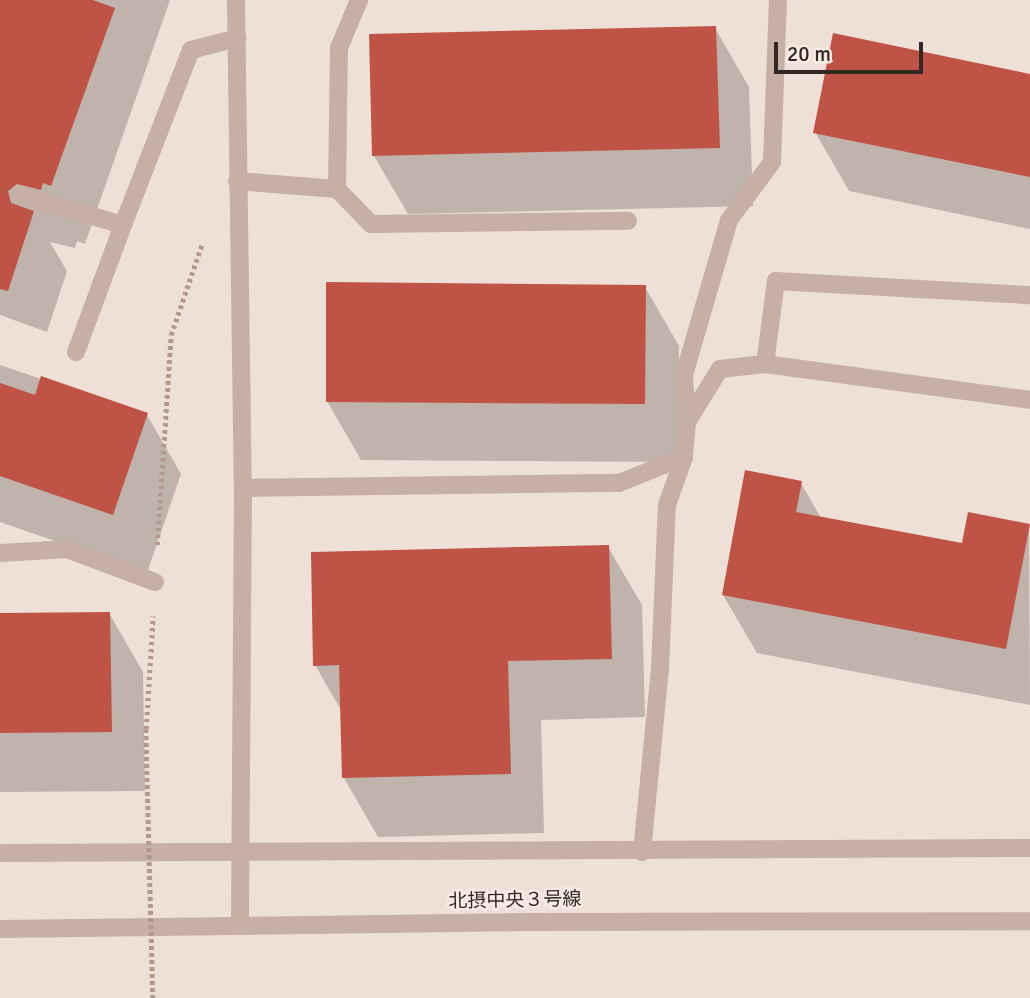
<!DOCTYPE html>
<meta charset="utf-8">
<style>
body{margin:0}
#map{position:relative;width:1030px;height:998px;overflow:hidden;background:#efe0d7;font-family:Signika,"Noto Sans JP",sans-serif}
div>[style]{position:absolute}
[style*='--x']{left:calc(var(--x)*1px);top:calc(var(--y)*1px);width:calc(var(--w)*1px);rotate:calc(var(--a)*1deg)}
.shadow>*{inset:0;background:#0003}
.building>*{inset:0;background:#bf5345}
.path>*{height:4.5px;margin-top:-2.25px;transform-origin:0;background:repeating-linear-gradient(90deg,#b1998e 0 3.5px,transparent 0 7px)}
.service>*{height:18px;margin:-9px;padding:0 9px;transform-origin:9px;border-radius:9px;background:#c6afa4}
.minor>*{height:18px;margin:-9px;padding:0 9px;transform-origin:9px;border-radius:9px;background:#c6afa4}
.tertiary>*{height:18px;margin:-9px;padding:0 9px;transform-origin:9px;border-radius:9px;background:#c6afa4}
.path-bridge>*{height:4.5px;margin-top:-2.25px;transform-origin:0;background:repeating-linear-gradient(90deg,#b1998e 0 3.5px,transparent 0 7px)}
span{translate:-50% -50%;white-space:nowrap;text-align:center;line-height:1.15;-webkit-text-stroke:5px #f7ebe3;paint-order:stroke}
.street-label{font-size:19px;color:#322725}
.scale{position:absolute;left:774px;top:42px;width:149px;height:32px;box-sizing:border-box;border:4px solid #322725;border-top:0;padding-left:9px;font-size:21px;line-height:24px;white-space:nowrap;color:#322725;-webkit-text-stroke:5px #f7ebe3;paint-order:stroke}
</style>
<div id="map">
<div class="shadow">
<div style="clip-path:polygon(0 0,170px 0,85px 244px,77px 241px,75px 248px,50px 242px,67px 271px,47px 332px,0 315px)"></div>
<div style="clip-path:polygon(715px 28px,749px 87px,753px 206px,408px 214px,374px 156px)"></div>
<div style="clip-path:polygon(1030px 76px,1030px 229px,849px 191px,815px 132px)"></div>
<div style="clip-path:polygon(645px 287px,679px 346px,678px 462px,361px 460px,327px 401px)"></div>
<div style="clip-path:polygon(0 365px,147px 415px,181px 474px,147px 573px,0 522px)"></div>
<div style="clip-path:polygon(801px 483px,821px 518px,963px 545px,1029px 525px,1030px 705px,757px 653px,723px 595px)"></div>
<div style="clip-path:polygon(608px 547px,642px 605px,645px 717px,541px 720px,544px 833px,378px 837px,344px 778px,342px 712px,315px 665px)"></div>
<div style="clip-path:polygon(109px 613px,143px 672px,145px 791px,0 792px,0 615px)"></div>
</div>
<div class="building">
<div style="clip-path:polygon(0 0,93px 0,115px 8px,51px 186px,43px 183px,41px 190px,17px 184px,8px 191px,11px 203px,34px 211px,8px 291px,0 289px)"></div>
<div style="clip-path:polygon(716px 26px,720px 148px,372px 156px,369px 34px)"></div>
<div style="clip-path:polygon(833px 33px,1030px 74px,1030px 177px,813px 133px)"></div>
<div style="clip-path:polygon(326px 282px,646px 285px,645px 404px,326px 402px)"></div>
<div style="clip-path:polygon(41px 376px,148px 413px,113px 515px,0 476px,0 383px,35px 395px)"></div>
<div style="clip-path:polygon(745px 470px,802px 481px,796px 512px,962px 543px,968px 512px,1030px 524px,1006px 649px,722px 595px)"></div>
<div style="clip-path:polygon(609px 545px,612px 659px,508px 661px,511px 774px,342px 778px,339px 665px,313px 666px,311px 552px)"></div>
<div style="clip-path:polygon(110px 612px,112px 732px,0 733px,0 613px)"></div>
</div>
<div class="path">
<div style="--x:157;--y:545;--w:210;--a:-86.2"></div>
<div style="--x:171;--y:335;--w:96;--a:-71.2"></div>
<div style="--x:146;--y:729;--w:113;--a:-86.5"></div>
</div>
<div class="service">
<div style="--x:237;--y:181;--w:100;--a:4.6"></div>
<div style="--x:337;--y:189;--w:141;--a:-89.2"></div>
<div style="--x:339;--y:48;--w:52;--a:-67.4"></div>
<div style="--x:337;--y:189;--w:49;--a:45.8"></div>
<div style="--x:371;--y:224;--w:257;--a:-0.7"></div>
<div style="--x:19;--y:195;--w:108;--a:16.1"></div>
<div style="--x:123;--y:225;--w:188;--a:-68.8"></div>
<div style="--x:191;--y:50;--w:48;--a:-14.6"></div>
<div style="--x:76;--y:352;--w:135;--a:-69.7"></div>
<div style="--x:687;--y:422;--w:47;--a:-93.7"></div>
<div style="--x:684;--y:375;--w:161;--a:-73.8"></div>
<div style="--x:729;--y:220;--w:72;--a:-53.4"></div>
<div style="--x:772;--y:162;--w:162;--a:-87.9"></div>
<div style="--x:0;--y:553;--w:67;--a:-3.4"></div>
<div style="--x:67;--y:549;--w:94;--a:20.6"></div>
</div>
<div class="minor">
<div style="--x:765;--y:364;--w:267;--a:7.7"></div>
<div style="--x:243;--y:488;--w:376;--a:-0.8"></div>
<div style="--x:619;--y:483;--w:70;--a:-21.8"></div>
<div style="--x:684;--y:457;--w:35;--a:-85"></div>
<div style="--x:687;--y:422;--w:62;--a:-58.1"></div>
<div style="--x:720;--y:369;--w:45;--a:-6.3"></div>
<div style="--x:765;--y:364;--w:84;--a:-82.5"></div>
<div style="--x:776;--y:281;--w:254;--a:3.2"></div>
<div style="--x:642;--y:852;--w:184;--a:-84.4"></div>
<div style="--x:660;--y:669;--w:164;--a:-87.6"></div>
<div style="--x:667;--y:505;--w:51;--a:-70.5"></div>
</div>
<div class="tertiary">
<div style="--x:236;--y:0;--w:488;--a:89.2"></div>
<div style="--x:243;--y:488;--w:438;--a:90.4"></div>
<div style="--x:0;--y:853;--w:1030;--a:-0.28"></div>
<div style="--x:0;--y:929;--w:534;--a:-0.75"></div>
<div style="--x:534;--y:922;--w:496;--a:-0.1"></div>
</div>
<div class="path-bridge">
<div style="--x:146;--y:729;--w:269;--a:88.5"></div>
</div>
<div class="street-label">
<span style="left:515px;top:901px;rotate:-1deg">北摂中央３号線</span>
</div>
<div class="scale">20 m</div>
</div>
